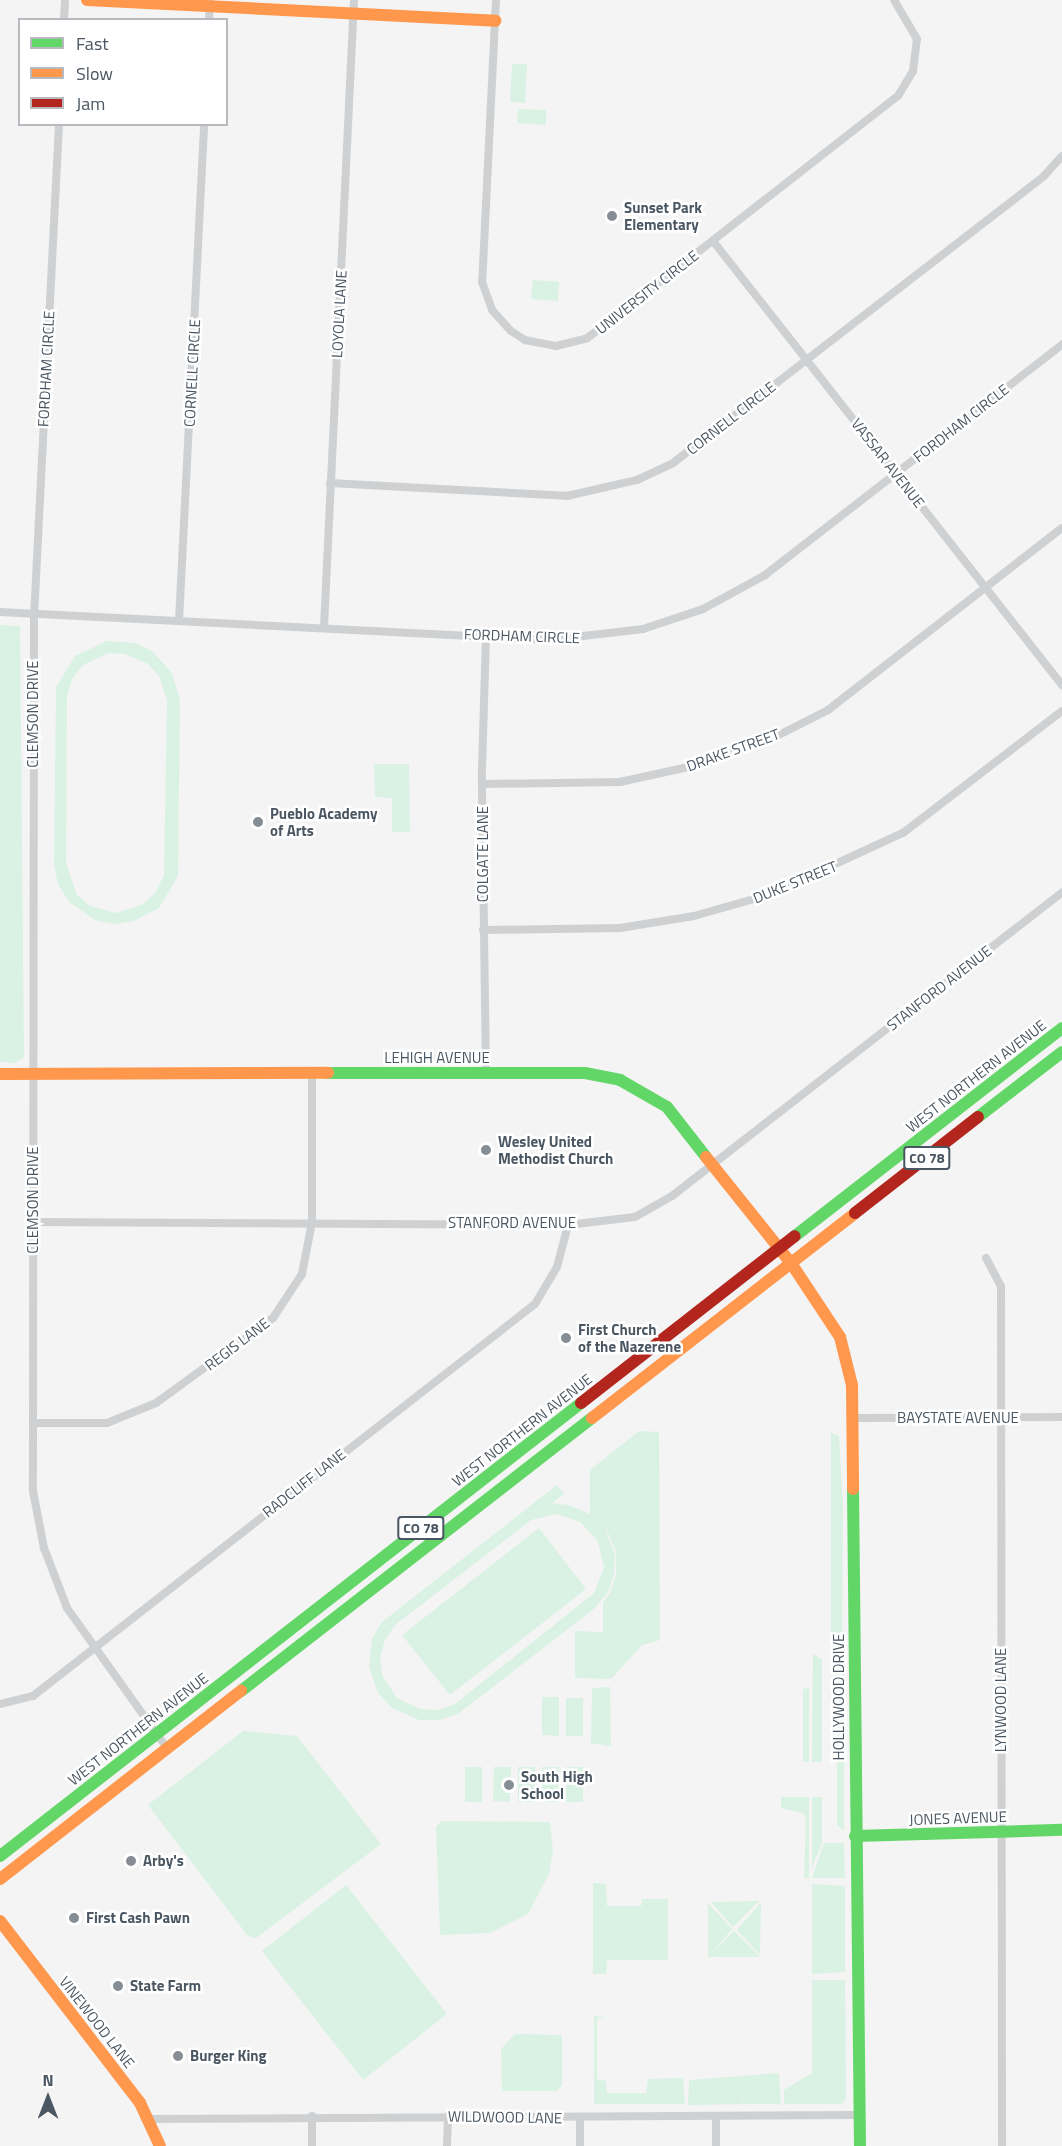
<!DOCTYPE html>
<style>
body{margin:0}
#map{position:relative;width:1062px;height:2146px;overflow:hidden;background:#f4f4f4;font-family:"Titillium Web",sans-serif}
div>[style]{position:absolute}
[style*='--x']{left:calc(var(--x)*1px);top:calc(var(--y)*1px);width:calc(var(--w)*1px);rotate:calc(var(--a)*1deg)}
.green>*{inset:0;background:#d9f2e3}
.street>*{height:8px;margin:-4px;padding:0 4px;transform-origin:4px;border-radius:4px;background:#ced0d2}
.fast>*{height:12px;margin:-6px;padding:0 6px;transform-origin:6px;border-radius:6px;background:#63d668}
.slow>*{height:12px;margin:-6px;padding:0 6px;transform-origin:6px;border-radius:6px;background:#ff974d}
.jam>*{height:12px;margin:-6px;padding:0 6px;transform-origin:6px;border-radius:6px;background:#b3261e}
.dots>*{width:16px;height:16px;translate:-50% -50%;box-sizing:border-box;border:3px solid #fff;border-radius:50%}
span{translate:-50% -50%;white-space:nowrap;text-align:center;line-height:1.15;-webkit-text-stroke:5px #fff;paint-order:stroke}
.shield-label span{padding:2px 4px;background:#fff;border:2px solid;border-radius:4px;-webkit-text-stroke-width:0}
.shield-label{font-size:14px;color:#4a5661;font-weight:700}
.poi-label{font-size:15px;color:#4a5661;font-weight:700}
.left{translate:0 -50%;text-align:left}
.street-label{font-size:15px;color:#4a5661}
.legend{position:absolute;left:18px;top:18px;width:210px;height:108px;box-sizing:border-box;background:#fff;border:2px solid #b7bbc0;margin:0;padding:8px 10px;list-style:none;font-size:18px;color:#4a5661}
.legend li{display:flex;align-items:center;gap:12px;height:30px}
.legend b{width:30px;border:2px solid #b7bbc0}
.north{position:absolute;left:18px;top:2068px;width:60px;height:60px;-webkit-text-stroke:4px #fff;paint-order:stroke;rotate:0deg;font-size:16px;font-weight:700;line-height:24px;text-align:center;color:#4a5661}
.north::after{content:'';display:block;margin:auto;width:21px;height:27px;background:#4a5661;clip-path:polygon(50% 0,100% 100%,50% 72%,0 100%)}
</style>
<div id="map">
<div class="green">
<div style="clip-path:polygon(512px 64px,527px 64px,525px 103px,510px 102px)"></div>
<div style="clip-path:polygon(518px 109px,546px 110px,546px 125px,517px 123px)"></div>
<div style="clip-path:polygon(533px 280px,559px 282px,558px 301px,531px 299px)"></div>
<div style="clip-path:polygon(0 625px,20px 626px,24px 1057px,15px 1063px,0 1062px)"></div>
<div style="clip-path:polygon(evenodd,107px 641px,136px 643px,153px 652px,172px 673px,180px 700px,178px 876px,159px 908px,134px 921px,115px 924px,95px 920px,69px 902px,58px 884px,54px 864px,56px 687px,75px 656px,107px 641px,108px 653px,125px 654px,148px 664px,159px 676px,167px 700px,164px 875px,156px 892px,142px 905px,115px 913px,90px 906px,77px 895px,66px 863px,67px 696px,72px 679px,83px 665px,108px 653px)"></div>
<div style="clip-path:polygon(374px 764px,409px 764px,410px 832px,392px 832px,392px 798px,375px 797px)"></div>
<div style="clip-path:polygon(evenodd,639px 1431px,659px 1432px,660px 1640px,642px 1645px,611px 1679px,575px 1678px,575px 1631px,603px 1632px,603px 1602px,610px 1593px,616px 1575px,616px 1552px,609px 1535px,605px 1529px,615px 1554px,614px 1574px,608px 1592px,595px 1608px,458px 1714px,439px 1720px,419px 1720px,392px 1708px,378px 1693px,369px 1667px,372px 1639px,382px 1622px,557px 1485px,564px 1494px,552px 1503px,568px 1505px,590px 1514px,590px 1470px,639px 1431px,556px 1514px,580px 1522px,598px 1541px,604px 1568px,594px 1593px,455px 1704px,438px 1710px,420px 1709px,397px 1698px,382px 1675px,380px 1657px,385px 1640px,395px 1625px,531px 1520px,556px 1514px)"></div>
<div style="clip-path:polygon(831px 1432px,839px 1436px,843px 1507px,842px 1635px,831px 1635px)"></div>
<div style="clip-path:polygon(539px 1528px,586px 1589px,450px 1695px,402px 1635px)"></div>
<div style="clip-path:polygon(844px 1652px,844px 1737px,837px 1737px,836px 1658px)"></div>
<div style="clip-path:polygon(813px 1654px,822px 1659px,822px 1762px,812px 1762px)"></div>
<div style="clip-path:polygon(610px 1687px,611px 1746px,608px 1746px,591px 1743px,592px 1688px)"></div>
<div style="clip-path:polygon(809px 1688px,809px 1762px,803px 1762px,803px 1689px)"></div>
<div style="clip-path:polygon(542px 1697px,559px 1697px,559px 1736px,542px 1735px)"></div>
<div style="clip-path:polygon(566px 1698px,583px 1698px,583px 1736px,566px 1736px)"></div>
<div style="clip-path:polygon(243px 1731px,297px 1736px,381px 1844px,256px 1938px,248px 1936px,148px 1805px)"></div>
<div style="clip-path:polygon(837px 1746px,844px 1746px,844px 1831px,837px 1825px)"></div>
<div style="clip-path:polygon(465px 1767px,482px 1767px,482px 1802px,465px 1802px)"></div>
<div style="clip-path:polygon(494px 1767px,511px 1767px,510px 1802px,493px 1801px)"></div>
<div style="clip-path:polygon(518px 1767px,535px 1767px,535px 1802px,518px 1802px)"></div>
<div style="clip-path:polygon(542px 1767px,559px 1767px,559px 1802px,542px 1802px)"></div>
<div style="clip-path:polygon(566px 1767px,583px 1767px,583px 1802px,566px 1802px)"></div>
<div style="clip-path:polygon(781px 1797px,809px 1797px,809px 1878px,804px 1878px,806px 1819px,803px 1813px,781px 1808px)"></div>
<div style="clip-path:polygon(812px 1797px,822px 1797px,822px 1843px,812px 1867px)"></div>
<div style="clip-path:polygon(442px 1821px,550px 1822px,553px 1850px,549px 1874px,528px 1914px,490px 1933px,440px 1935px,436px 1827px)"></div>
<div style="clip-path:polygon(824px 1843px,844px 1843px,845px 1878px,812px 1878px)"></div>
<div style="clip-path:polygon(593px 1883px,606px 1884px,607px 1906px,641px 1906px,642px 1899px,668px 1899px,668px 1960px,607px 1960px,606px 1974px,593px 1974px)"></div>
<div style="clip-path:polygon(812px 1884px,845px 1886px,845px 1972px,812px 1974px)"></div>
<div style="clip-path:polygon(346px 1885px,447px 2014px,363px 2080px,262px 1951px)"></div>
<div style="clip-path:polygon(710px 1901px,712px 1902px,759px 1901px,733px 1927px)"></div>
<div style="clip-path:polygon(761px 1902px,760px 1955px,737px 1930px)"></div>
<div style="clip-path:polygon(708px 1903px,732px 1929px,712px 1953px,734px 1931px,760px 1957px,708px 1957px)"></div>
<div style="clip-path:polygon(812px 1980px,845px 1980px,846px 2099px,842px 2104px,784px 2104px,784px 2090px,812px 2073px)"></div>
<div style="clip-path:polygon(594px 2016px,606px 2017px,597px 2019px,597px 2079px,606px 2081px,607px 2093px,646px 2093px,648px 2079px,683px 2078px,685px 2104px,594px 2104px)"></div>
<div style="clip-path:polygon(515px 2034px,562px 2035px,562px 2085px,557px 2091px,502px 2091px,501px 2049px)"></div>
<div style="clip-path:polygon(779px 2073px,781px 2104px,743px 2104px,742px 2095px,742px 2104px,688px 2105px,689px 2080px)"></div>
</div>
<div class="street">
<div style="--x:496;--y:0;--w:282;--a:92.8"></div>
<div style="--x:482;--y:282;--w:30;--a:70"></div>
<div style="--x:492;--y:310;--w:28;--a:48"></div>
<div style="--x:511;--y:331;--w:17;--a:33"></div>
<div style="--x:525;--y:340;--w:32;--a:11"></div>
<div style="--x:556;--y:346;--w:32;--a:-14"></div>
<div style="--x:587;--y:338;--w:19;--a:-36"></div>
<div style="--x:602;--y:327;--w:375;--a:-38"></div>
<div style="--x:898;--y:96;--w:29;--a:-59"></div>
<div style="--x:913;--y:71;--w:32;--a:-83"></div>
<div style="--x:917;--y:39;--w:45;--a:-120.5"></div>
<div style="--x:64;--y:20;--w:20;--a:-87"></div>
<div style="--x:209;--y:20;--w:20;--a:-87"></div>
<div style="--x:59;--y:124;--w:490;--a:92.9"></div>
<div style="--x:34;--y:613;--w:878;--a:90.07"></div>
<div style="--x:33;--y:1491;--w:58;--a:79.1"></div>
<div style="--x:44;--y:1548;--w:64;--a:69"></div>
<div style="--x:67;--y:1608;--w:172;--a:54.5"></div>
<div style="--x:713;--y:241;--w:565;--a:51.83"></div>
<div style="--x:330;--y:483;--w:237;--a:3.1"></div>
<div style="--x:567;--y:496;--w:72;--a:-12.9"></div>
<div style="--x:637;--y:480;--w:40;--a:-25"></div>
<div style="--x:673;--y:463;--w:469;--a:-37.7"></div>
<div style="--x:1044;--y:176;--w:27;--a:-48"></div>
<div style="--x:0;--y:612;--w:550;--a:2.92"></div>
<div style="--x:549;--y:640;--w:95;--a:-6.7"></div>
<div style="--x:643;--y:629;--w:63;--a:-18.4"></div>
<div style="--x:703;--y:609;--w:71;--a:-28.7"></div>
<div style="--x:765;--y:575;--w:376;--a:-37.8"></div>
<div style="--x:179;--y:621;--w:498;--a:-87.1"></div>
<div style="--x:324;--y:627;--w:628;--a:-87.26"></div>
<div style="--x:483;--y:784;--w:137;--a:-0.8"></div>
<div style="--x:620;--y:782;--w:70;--a:-12.4"></div>
<div style="--x:688;--y:767;--w:83;--a:-18.2"></div>
<div style="--x:767;--y:741;--w:68;--a:-26.9"></div>
<div style="--x:828;--y:710;--w:296;--a:-37.9"></div>
<div style="--x:483;--y:930;--w:137;--a:-0.8"></div>
<div style="--x:620;--y:928;--w:75;--a:-9.2"></div>
<div style="--x:694;--y:916;--w:77;--a:-15.8"></div>
<div style="--x:768;--y:895;--w:149;--a:-24.7"></div>
<div style="--x:903;--y:833;--w:200;--a:-37.5"></div>
<div style="--x:486;--y:1073;--w:303;--a:-90.8"></div>
<div style="--x:482;--y:770;--w:134;--a:-88.3"></div>
<div style="--x:33;--y:1222;--w:535;--a:0.32"></div>
<div style="--x:568;--y:1225;--w:67;--a:-6.8"></div>
<div style="--x:635;--y:1217;--w:43;--a:-29.6"></div>
<div style="--x:672;--y:1196;--w:494;--a:-37.9"></div>
<div style="--x:986;--y:1258;--w:32;--a:62"></div>
<div style="--x:1001;--y:1286;--w:860;--a:89.93"></div>
<div style="--x:854;--y:1418;--w:208;--a:-0.3"></div>
<div style="--x:33;--y:1423;--w:74;--a:0"></div>
<div style="--x:107;--y:1423;--w:53;--a:-22.2"></div>
<div style="--x:156;--y:1403;--w:145;--a:-36"></div>
<div style="--x:273;--y:1318;--w:53;--a:-56.6"></div>
<div style="--x:302;--y:1274;--w:53;--a:-79.1"></div>
<div style="--x:312;--y:1222;--w:149;--a:-90"></div>
<div style="--x:0;--y:1704;--w:34;--a:-14"></div>
<div style="--x:33;--y:1696;--w:637;--a:-37.99"></div>
<div style="--x:535;--y:1304;--w:43;--a:-59.3"></div>
<div style="--x:557;--y:1267;--w:43;--a:-75.3"></div>
<div style="--x:580;--y:2118;--w:28;--a:90"></div>
<div style="--x:716;--y:2118;--w:28;--a:90"></div>
<div style="--x:150;--y:2119;--w:710;--a:-0.32"></div>
<div style="--x:312;--y:2146;--w:30;--a:-90"></div>
<div style="--x:447;--y:2146;--w:30;--a:-88"></div>
</div>
<div class="fast">
<div style="--x:328;--y:1073;--w:257;--a:0"></div>
<div style="--x:585;--y:1073;--w:36;--a:11"></div>
<div style="--x:620;--y:1080;--w:54;--a:29.9"></div>
<div style="--x:667;--y:1107;--w:63;--a:52"></div>
<div style="--x:978;--y:1117;--w:106;--a:-37.7"></div>
<div style="--x:795;--y:1236;--w:338;--a:-37.9"></div>
<div style="--x:853;--y:1489;--w:657;--a:89.39"></div>
<div style="--x:241;--y:1691;--w:445;--a:-37.9"></div>
<div style="--x:855;--y:1836;--w:207;--a:-1.7"></div>
<div style="--x:0;--y:1856;--w:737;--a:-37.94"></div>
</div>
<div class="slow">
<div style="--x:87;--y:0;--w:409;--a:2.9"></div>
<div style="--x:0;--y:1074;--w:328;--a:-0.2"></div>
<div style="--x:706;--y:1157;--w:136;--a:51.3"></div>
<div style="--x:791;--y:1263;--w:89;--a:56.5"></div>
<div style="--x:840;--y:1337;--w:49;--a:76"></div>
<div style="--x:852;--y:1385;--w:104;--a:89.4"></div>
<div style="--x:592;--y:1418;--w:333;--a:-37.9"></div>
<div style="--x:0;--y:1879;--w:306;--a:-38"></div>
<div style="--x:0;--y:1921;--w:230;--a:52.4"></div>
<div style="--x:140;--y:2103;--w:47;--a:65.1"></div>
</div>
<div class="jam">
<div style="--x:855;--y:1213;--w:156;--a:-38"></div>
<div style="--x:581;--y:1403;--w:271;--a:-38"></div>
</div>
<div class="dots">
<div style="left:612px;top:216px;background:#868d94"></div>
<div style="left:258px;top:822px;background:#868d94"></div>
<div style="left:486px;top:1150px;background:#868d94"></div>
<div style="left:566px;top:1338px;background:#868d94"></div>
<div style="left:509px;top:1785px;background:#868d94"></div>
<div style="left:131px;top:1861px;background:#868d94"></div>
<div style="left:74px;top:1918px;background:#868d94"></div>
<div style="left:118px;top:1986px;background:#868d94"></div>
<div style="left:178px;top:2056px;background:#868d94"></div>
</div>
<div class="shield-label">
<span style="left:927px;top:1158px">CO 78</span>
<span style="left:421px;top:1528px">CO 78</span>
</div>
<div class="poi-label">
<span class="left" style="left:624px;top:216px">Sunset Park<br>Elementary</span>
<span class="left" style="left:270px;top:822px">Pueblo Academy<br>of Arts</span>
<span class="left" style="left:498px;top:1150px">Wesley United<br>Methodist Church</span>
<span class="left" style="left:578px;top:1338px">First Church<br>of the Nazerene</span>
<span class="left" style="left:521px;top:1785px">South High<br>School</span>
<span class="left" style="left:143px;top:1861px">Arby's</span>
<span class="left" style="left:86px;top:1918px">First Cash Pawn</span>
<span class="left" style="left:130px;top:1986px">State Farm</span>
<span class="left" style="left:190px;top:2056px">Burger King</span>
</div>
<div class="street-label">
<span style="left:647px;top:292px;rotate:-38deg">UNIVERSITY CIRCLE</span>
<span style="left:339px;top:314px;rotate:-87deg">LOYOLA LANE</span>
<span style="left:46px;top:369px;rotate:-87deg">FORDHAM CIRCLE</span>
<span style="left:192px;top:373px;rotate:-87deg">CORNELL CIRCLE</span>
<span style="left:731px;top:418px;rotate:-38deg">CORNELL CIRCLE</span>
<span style="left:961px;top:423px;rotate:-38deg">FORDHAM CIRCLE</span>
<span style="left:888px;top:463px;rotate:52deg">VASSAR AVENUE</span>
<span style="left:522px;top:636px;rotate:2deg">FORDHAM CIRCLE</span>
<span style="left:33px;top:714px;rotate:-90deg">CLEMSON DRIVE</span>
<span style="left:733px;top:750px;rotate:-20deg">DRAKE STREET</span>
<span style="left:483px;top:854px;rotate:-90deg">COLGATE LANE</span>
<span style="left:795px;top:882px;rotate:-22deg">DUKE STREET</span>
<span style="left:939px;top:988px;rotate:-38deg">STANFORD AVENUE</span>
<span style="left:437px;top:1058px">LEHIGH AVENUE</span>
<span style="left:976px;top:1076px;rotate:-38deg">WEST NORTHERN AVENUE</span>
<span style="left:33px;top:1200px;rotate:-90deg">CLEMSON DRIVE</span>
<span style="left:512px;top:1223px">STANFORD AVENUE</span>
<span style="left:237px;top:1344px;rotate:-37deg">REGIS LANE</span>
<span style="left:958px;top:1418px">BAYSTATE AVENUE</span>
<span style="left:522px;top:1430px;rotate:-38deg">WEST NORTHERN AVENUE</span>
<span style="left:304px;top:1483px;rotate:-38deg">RADCLIFF LANE</span>
<span style="left:839px;top:1697px;rotate:-90deg">HOLLYWOOD DRIVE</span>
<span style="left:1001px;top:1700px;rotate:-90deg">LYNWOOD LANE</span>
<span style="left:138px;top:1729px;rotate:-38deg">WEST NORTHERN AVENUE</span>
<span style="left:958px;top:1818px;rotate:-2deg">JONES AVENUE</span>
<span style="left:97px;top:2022px;rotate:52deg">VINEWOOD LANE</span>
<span style="left:505px;top:2117px;rotate:1deg">WILDWOOD LANE</span>
</div>
<ul class="legend">
<li><b style="height:8px;background:#63d668"></b>Fast</li>
<li><b style="height:8px;background:#ff974d"></b>Slow</li>
<li><b style="height:8px;background:#b3261e"></b>Jam</li>
</ul>
<div class="north">N</div>
</div>
